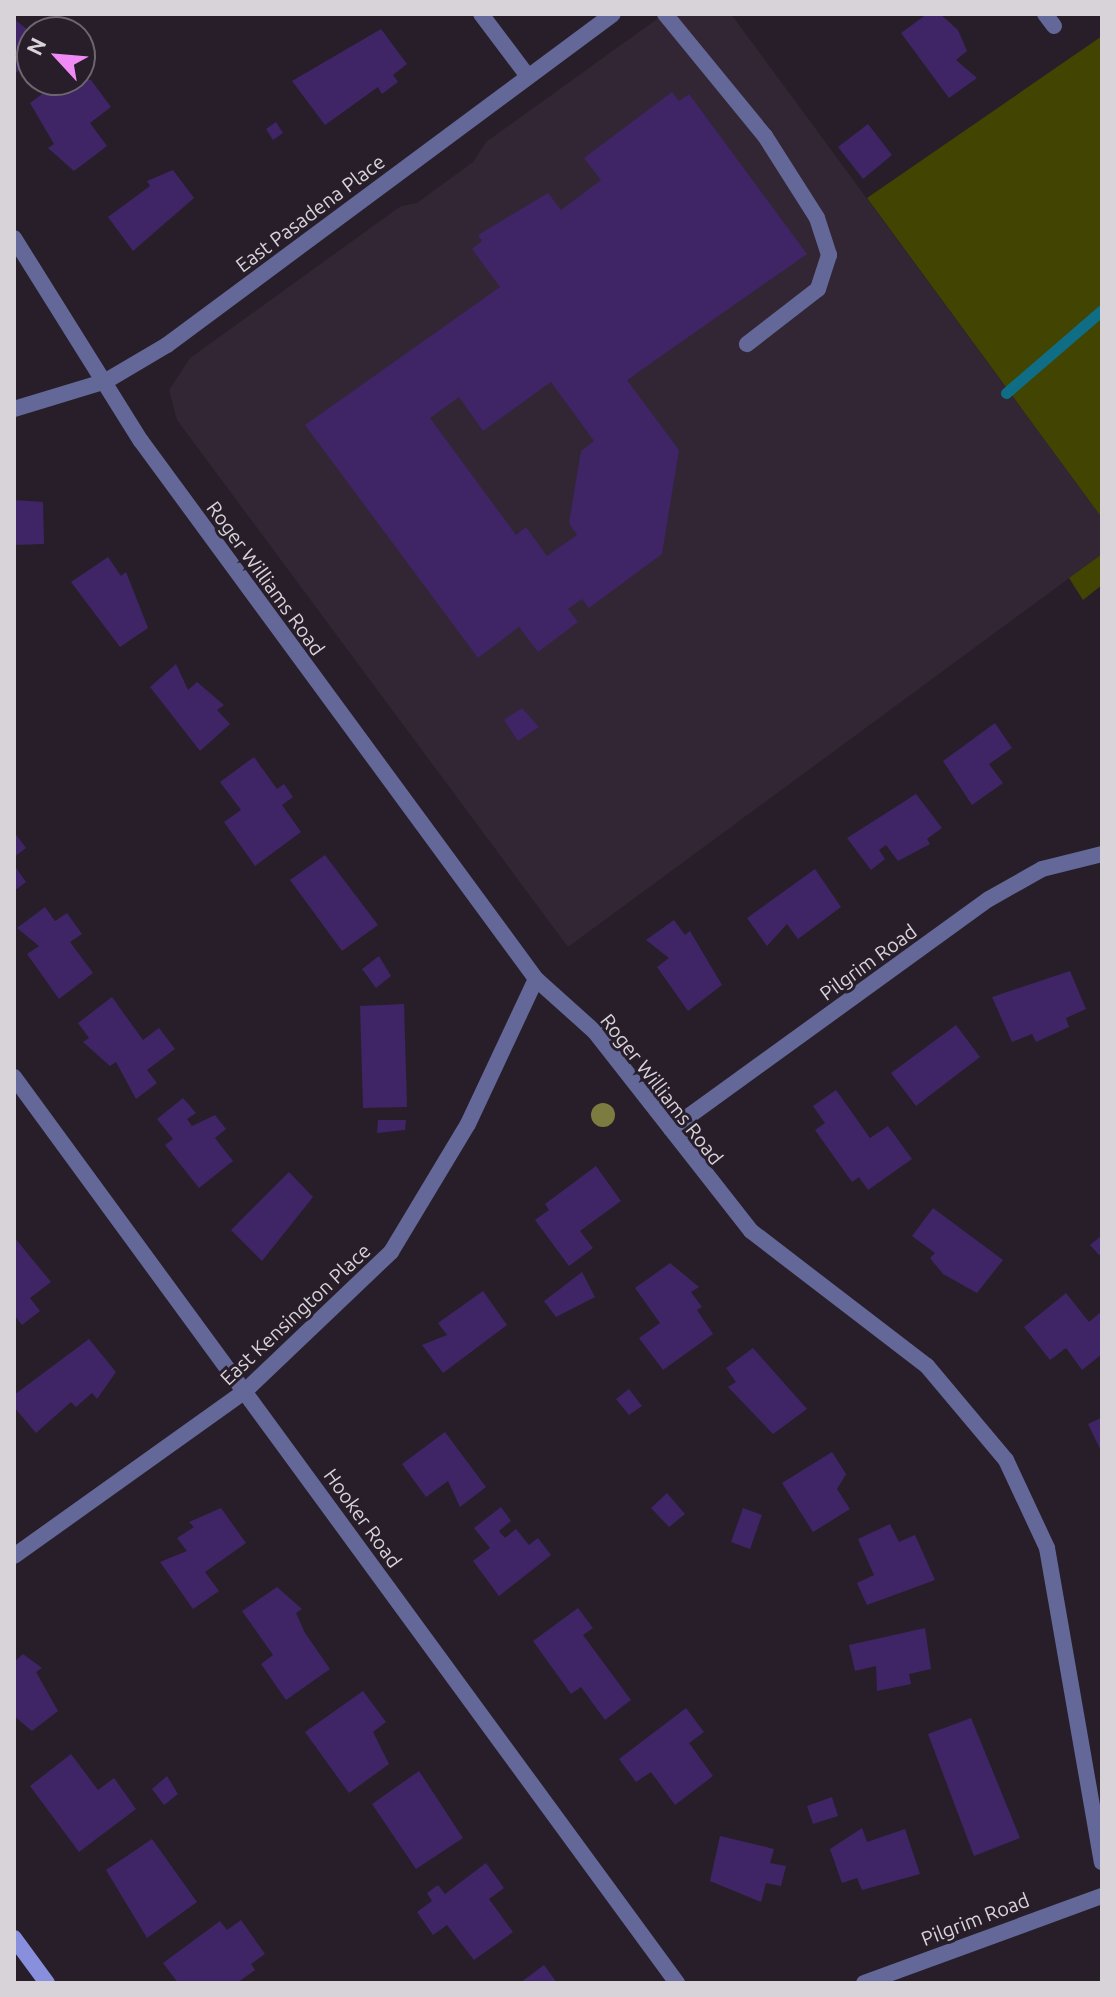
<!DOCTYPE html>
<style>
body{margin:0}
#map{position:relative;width:1116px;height:1997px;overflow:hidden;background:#271e29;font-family:Ubuntu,sans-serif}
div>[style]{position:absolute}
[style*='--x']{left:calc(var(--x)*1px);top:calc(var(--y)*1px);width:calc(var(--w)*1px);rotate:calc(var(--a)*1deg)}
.built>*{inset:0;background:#322534}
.green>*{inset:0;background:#424402}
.stream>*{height:11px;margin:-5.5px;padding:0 5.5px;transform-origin:5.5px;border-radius:5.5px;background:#0f6e86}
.building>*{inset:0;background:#3f2565}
.lane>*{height:16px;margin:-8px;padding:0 8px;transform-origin:8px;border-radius:8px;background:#636898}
.street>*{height:16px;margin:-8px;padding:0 8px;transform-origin:8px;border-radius:8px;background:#636898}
.secondary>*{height:16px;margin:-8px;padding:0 8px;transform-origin:8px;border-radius:8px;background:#888fdd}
.trees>*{width:24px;height:24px;margin:-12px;border-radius:50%;background:#7c7b40}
span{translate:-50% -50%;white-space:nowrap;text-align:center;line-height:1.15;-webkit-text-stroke:6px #271e29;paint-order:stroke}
.street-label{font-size:20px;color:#d8d2d9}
.frame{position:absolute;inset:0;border:16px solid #d8d2d9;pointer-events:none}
.north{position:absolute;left:16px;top:16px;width:80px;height:80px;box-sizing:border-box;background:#271e29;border:2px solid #6e666f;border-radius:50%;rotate:296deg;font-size:22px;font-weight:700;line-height:32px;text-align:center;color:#d8d2d9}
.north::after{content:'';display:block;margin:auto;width:28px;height:36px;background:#f08bf5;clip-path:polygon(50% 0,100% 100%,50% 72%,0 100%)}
</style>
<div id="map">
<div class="built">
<div style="clip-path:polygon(664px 14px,731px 14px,1102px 518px,1102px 554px,568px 947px,177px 420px,169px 390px,190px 358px,401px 206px,417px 203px,473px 162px,486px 142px)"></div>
</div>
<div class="green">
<div style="clip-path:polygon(1102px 36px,1102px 518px,867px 198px)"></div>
<div style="clip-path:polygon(1102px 554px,1102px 585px,1083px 600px,1069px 578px)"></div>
</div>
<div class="stream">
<div style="--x:1006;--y:393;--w:127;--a:-40.8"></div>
</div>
<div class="building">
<div style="clip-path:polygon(927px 14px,940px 14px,958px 30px,967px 51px,956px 60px,977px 78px,949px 98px,901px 33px)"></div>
<div style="clip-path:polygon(14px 19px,32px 33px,32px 61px,14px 74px)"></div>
<div style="clip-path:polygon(381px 29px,407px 64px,393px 75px,398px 82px,382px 94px,378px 87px,325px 125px,292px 81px)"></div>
<div style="clip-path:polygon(61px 80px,91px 80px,111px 107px,90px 123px,107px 146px,74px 171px,48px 148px,54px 144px,30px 103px)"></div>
<div style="clip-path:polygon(evenodd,672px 92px,679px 101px,689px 94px,807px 254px,627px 380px,679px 450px,662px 554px,589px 608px,582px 599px,568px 609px,578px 622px,538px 652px,519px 627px,478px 658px,305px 425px,500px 287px,472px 249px,482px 241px,478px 235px,548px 193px,561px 210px,601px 180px,584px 158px,672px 92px,551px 382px,594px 441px,581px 451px,569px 523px,577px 535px,547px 556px,526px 527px,516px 535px,430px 418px,459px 397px,483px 431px,551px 382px)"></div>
<div style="clip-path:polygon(276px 122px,283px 133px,273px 140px,266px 129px)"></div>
<div style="clip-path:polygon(868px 124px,892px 155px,863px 179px,838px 147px)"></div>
<div style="clip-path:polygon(173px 170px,194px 198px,133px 251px,108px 217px,150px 186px,147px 181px)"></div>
<div style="clip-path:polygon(14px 500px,43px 502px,44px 544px,14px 545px)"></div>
<div style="clip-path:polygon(108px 557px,121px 576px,126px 572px,148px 628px,120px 647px,71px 582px)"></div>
<div style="clip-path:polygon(176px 664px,188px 690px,197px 682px,224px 705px,217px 710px,230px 724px,200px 751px,150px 687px)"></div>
<div style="clip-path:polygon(522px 708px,539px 727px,518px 741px,504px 720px)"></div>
<div style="clip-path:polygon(995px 723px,1012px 748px,989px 764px,1003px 783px,972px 805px,943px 761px)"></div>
<div style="clip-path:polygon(254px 757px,277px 789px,284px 784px,293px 797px,282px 805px,301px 832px,255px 866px,224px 822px,241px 810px,220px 782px)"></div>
<div style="clip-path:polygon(916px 794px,942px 828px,927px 839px,930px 844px,898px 861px,886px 845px,879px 850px,885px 859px,871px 870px,847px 838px)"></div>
<div style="clip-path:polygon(14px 832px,26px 848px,14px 857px)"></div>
<div style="clip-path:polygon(325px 855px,378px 925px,342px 951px,290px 880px)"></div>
<div style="clip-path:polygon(14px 865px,26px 882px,14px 891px)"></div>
<div style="clip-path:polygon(815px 869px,841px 907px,798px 939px,787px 924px,767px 946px,747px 918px)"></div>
<div style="clip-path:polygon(45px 907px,55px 921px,67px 913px,82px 934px,70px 942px,93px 973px,59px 999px,27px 954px,39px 946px,17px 928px)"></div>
<div style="clip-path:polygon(674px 920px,685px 935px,690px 931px,722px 985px,688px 1011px,657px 967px,669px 958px,646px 940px)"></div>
<div style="clip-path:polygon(379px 956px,391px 976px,376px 988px,362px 969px)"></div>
<div style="clip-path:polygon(1070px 971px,1086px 1009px,1066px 1018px,1069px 1027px,1036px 1042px,1032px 1034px,1012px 1042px,992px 997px)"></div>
<div style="clip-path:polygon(112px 997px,143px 1040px,159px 1028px,175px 1049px,147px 1070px,157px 1083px,136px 1099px,116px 1062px,110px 1066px,83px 1042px,89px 1038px,78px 1023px)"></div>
<div style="clip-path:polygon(404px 1004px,407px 1107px,363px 1108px,360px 1006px)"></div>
<div style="clip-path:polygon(956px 1025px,980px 1057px,916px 1106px,891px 1073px)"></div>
<div style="clip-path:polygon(836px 1090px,870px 1138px,888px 1126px,912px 1159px,868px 1190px,859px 1177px,852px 1182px,815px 1130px,825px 1123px,813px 1106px)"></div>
<div style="clip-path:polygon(183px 1098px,196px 1113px,187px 1119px,192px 1126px,215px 1115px,226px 1129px,215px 1138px,233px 1161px,199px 1188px,165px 1145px,173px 1139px,157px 1119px)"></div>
<div style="clip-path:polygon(378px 1120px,406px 1120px,405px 1130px,377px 1133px)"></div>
<div style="clip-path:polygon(596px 1166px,621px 1201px,580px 1231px,593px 1248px,569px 1266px,535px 1220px,549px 1210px,545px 1204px)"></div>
<div style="clip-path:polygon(289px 1172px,313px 1197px,262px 1261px,231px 1230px)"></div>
<div style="clip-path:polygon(933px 1208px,1003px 1260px,977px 1293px,943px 1274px,930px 1258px,935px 1253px,912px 1236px)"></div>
<div style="clip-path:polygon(1102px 1235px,1102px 1253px,1099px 1255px,1090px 1245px)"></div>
<div style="clip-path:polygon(14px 1237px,51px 1282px,30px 1298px,40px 1311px,22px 1325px,14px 1315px)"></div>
<div style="clip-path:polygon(670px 1263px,699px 1287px,691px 1292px,702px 1307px,697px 1310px,713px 1334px,663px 1370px,639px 1338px,660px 1323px,635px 1288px)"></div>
<div style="clip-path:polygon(582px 1272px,595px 1297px,556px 1317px,544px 1301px)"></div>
<div style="clip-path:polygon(483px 1291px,507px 1325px,443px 1373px,422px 1345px,447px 1335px,438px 1323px)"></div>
<div style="clip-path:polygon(1066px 1293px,1089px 1322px,1102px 1311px,1102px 1354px,1082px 1370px,1066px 1348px,1050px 1360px,1024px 1327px)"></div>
<div style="clip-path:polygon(89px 1339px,116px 1372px,97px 1399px,92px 1393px,76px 1407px,71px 1402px,36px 1433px,14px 1407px,14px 1395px)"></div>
<div style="clip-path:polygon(753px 1348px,807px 1409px,773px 1434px,728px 1387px,736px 1382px,726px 1368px)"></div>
<div style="clip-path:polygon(629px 1389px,642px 1406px,629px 1415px,616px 1399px)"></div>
<div style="clip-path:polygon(1102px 1406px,1102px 1453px,1088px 1424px,1101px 1418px)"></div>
<div style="clip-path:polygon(445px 1432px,486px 1487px,460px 1507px,448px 1481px,426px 1497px,402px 1464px)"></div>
<div style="clip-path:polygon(832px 1452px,846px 1474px,837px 1489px,850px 1509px,813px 1532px,782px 1483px)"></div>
<div style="clip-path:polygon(667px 1493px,685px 1514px,669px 1527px,651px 1508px)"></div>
<div style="clip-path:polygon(501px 1507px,511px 1521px,499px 1531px,505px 1538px,516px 1529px,529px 1545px,538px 1538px,551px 1555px,499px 1596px,473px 1561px,490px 1548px,474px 1528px)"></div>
<div style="clip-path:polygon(221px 1508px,246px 1543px,205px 1572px,219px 1591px,193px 1609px,160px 1562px,187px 1551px,177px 1538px,194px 1527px,189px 1522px)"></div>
<div style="clip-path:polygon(743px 1508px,762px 1515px,750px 1549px,731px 1542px)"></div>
<div style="clip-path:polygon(890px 1524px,899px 1542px,915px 1535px,935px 1580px,867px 1605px,857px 1583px,874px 1575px,858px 1539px)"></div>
<div style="clip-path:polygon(277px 1587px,302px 1609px,296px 1613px,305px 1633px,330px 1669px,286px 1700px,261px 1664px,273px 1655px,242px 1611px)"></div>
<div style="clip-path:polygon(578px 1608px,593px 1628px,583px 1635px,631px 1700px,605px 1720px,581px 1687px,571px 1694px,533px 1641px)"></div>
<div style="clip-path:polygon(925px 1628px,931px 1669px,909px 1674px,911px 1684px,877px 1691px,876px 1666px,855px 1671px,849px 1645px)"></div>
<div style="clip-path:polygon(23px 1654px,42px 1668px,36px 1672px,58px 1711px,32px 1731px,14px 1716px,14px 1662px)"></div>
<div style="clip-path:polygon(363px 1691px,386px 1722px,373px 1732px,389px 1764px,349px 1793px,305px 1732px)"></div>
<div style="clip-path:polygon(686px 1708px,704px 1732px,689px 1743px,713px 1776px,675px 1805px,651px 1772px,636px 1782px,619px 1759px)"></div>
<div style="clip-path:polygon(971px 1718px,1020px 1838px,974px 1856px,928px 1734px)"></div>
<div style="clip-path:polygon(71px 1754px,98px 1790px,114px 1778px,136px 1809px,79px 1852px,30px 1786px)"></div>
<div style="clip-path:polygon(419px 1771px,463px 1838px,416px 1869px,372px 1804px)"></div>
<div style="clip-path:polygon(167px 1776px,178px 1794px,164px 1805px,152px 1789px)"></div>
<div style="clip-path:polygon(832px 1797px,838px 1816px,813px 1824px,807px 1806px)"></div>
<div style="clip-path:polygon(862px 1828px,867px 1842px,905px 1829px,920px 1874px,862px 1890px,857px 1878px,842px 1883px,830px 1849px)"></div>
<div style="clip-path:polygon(720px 1836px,774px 1849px,770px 1863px,786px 1866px,781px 1886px,766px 1883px,761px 1902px,710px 1881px)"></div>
<div style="clip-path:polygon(152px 1839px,197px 1902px,147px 1938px,106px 1870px)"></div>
<div style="clip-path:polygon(486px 1863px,504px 1888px,489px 1899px,513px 1932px,474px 1960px,447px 1925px,433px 1935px,417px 1912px,432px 1901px,427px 1893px,438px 1885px,445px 1894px)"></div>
<div style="clip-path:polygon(241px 1920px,265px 1954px,251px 1964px,255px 1970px,237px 1983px,178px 1983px,163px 1963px,220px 1921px,227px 1930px)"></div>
<div style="clip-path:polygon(544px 1965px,557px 1983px,520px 1983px)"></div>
</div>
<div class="lane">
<div style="--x:665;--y:14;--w:158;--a:50.7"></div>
<div style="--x:765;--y:136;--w:97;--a:57.6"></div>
<div style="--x:817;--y:218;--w:39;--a:72"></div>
<div style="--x:829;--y:255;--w:36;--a:108"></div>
<div style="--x:818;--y:289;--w:90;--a:142.2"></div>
</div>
<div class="street">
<div style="--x:481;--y:14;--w:76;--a:53"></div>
<div style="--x:1045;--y:14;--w:15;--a:53"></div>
<div style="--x:14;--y:238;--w:239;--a:58"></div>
<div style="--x:141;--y:441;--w:667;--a:53.71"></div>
<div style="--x:536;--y:979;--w:79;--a:41.9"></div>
<div style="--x:595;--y:1032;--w:253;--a:51.9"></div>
<div style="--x:751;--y:1231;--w:222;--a:37.5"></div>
<div style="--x:927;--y:1366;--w:123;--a:50"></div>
<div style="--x:1006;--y:1460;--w:97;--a:65"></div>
<div style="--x:1047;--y:1548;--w:319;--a:80.1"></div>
<div style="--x:14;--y:409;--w:96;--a:-16.9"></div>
<div style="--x:106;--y:381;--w:71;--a:-30.5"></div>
<div style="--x:167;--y:345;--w:555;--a:-36.58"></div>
<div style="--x:14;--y:1077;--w:1123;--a:53.8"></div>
<div style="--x:671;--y:1129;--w:392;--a:-35.9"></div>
<div style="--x:989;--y:899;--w:61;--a:-29.5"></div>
<div style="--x:1042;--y:869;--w:62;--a:-14"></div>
<div style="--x:14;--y:1556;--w:284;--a:-35.5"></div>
<div style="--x:245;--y:1391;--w:202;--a:-43.6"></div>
<div style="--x:391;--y:1252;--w:149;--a:-59"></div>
<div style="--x:468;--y:1124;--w:160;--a:-64.9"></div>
<div style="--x:864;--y:1983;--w:253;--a:-20.1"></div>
</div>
<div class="secondary">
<div style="--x:14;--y:1938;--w:56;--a:53.7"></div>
</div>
<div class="trees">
<div style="left:603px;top:1115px"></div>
</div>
<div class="street-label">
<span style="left:310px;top:213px;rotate:-37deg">East Pasadena Place</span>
<span style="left:266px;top:578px;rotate:54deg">Roger Williams Road</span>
<span style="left:868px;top:962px;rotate:-36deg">Pilgrim Road</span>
<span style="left:662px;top:1089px;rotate:52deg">Roger Williams Road</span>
<span style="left:295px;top:1314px;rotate:-43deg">East Kensington Place</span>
<span style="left:363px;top:1518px;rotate:54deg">Hooker Road</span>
<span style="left:975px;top:1919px;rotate:-21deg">Pilgrim Road</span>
</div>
<div class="frame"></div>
<div class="north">N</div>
</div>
